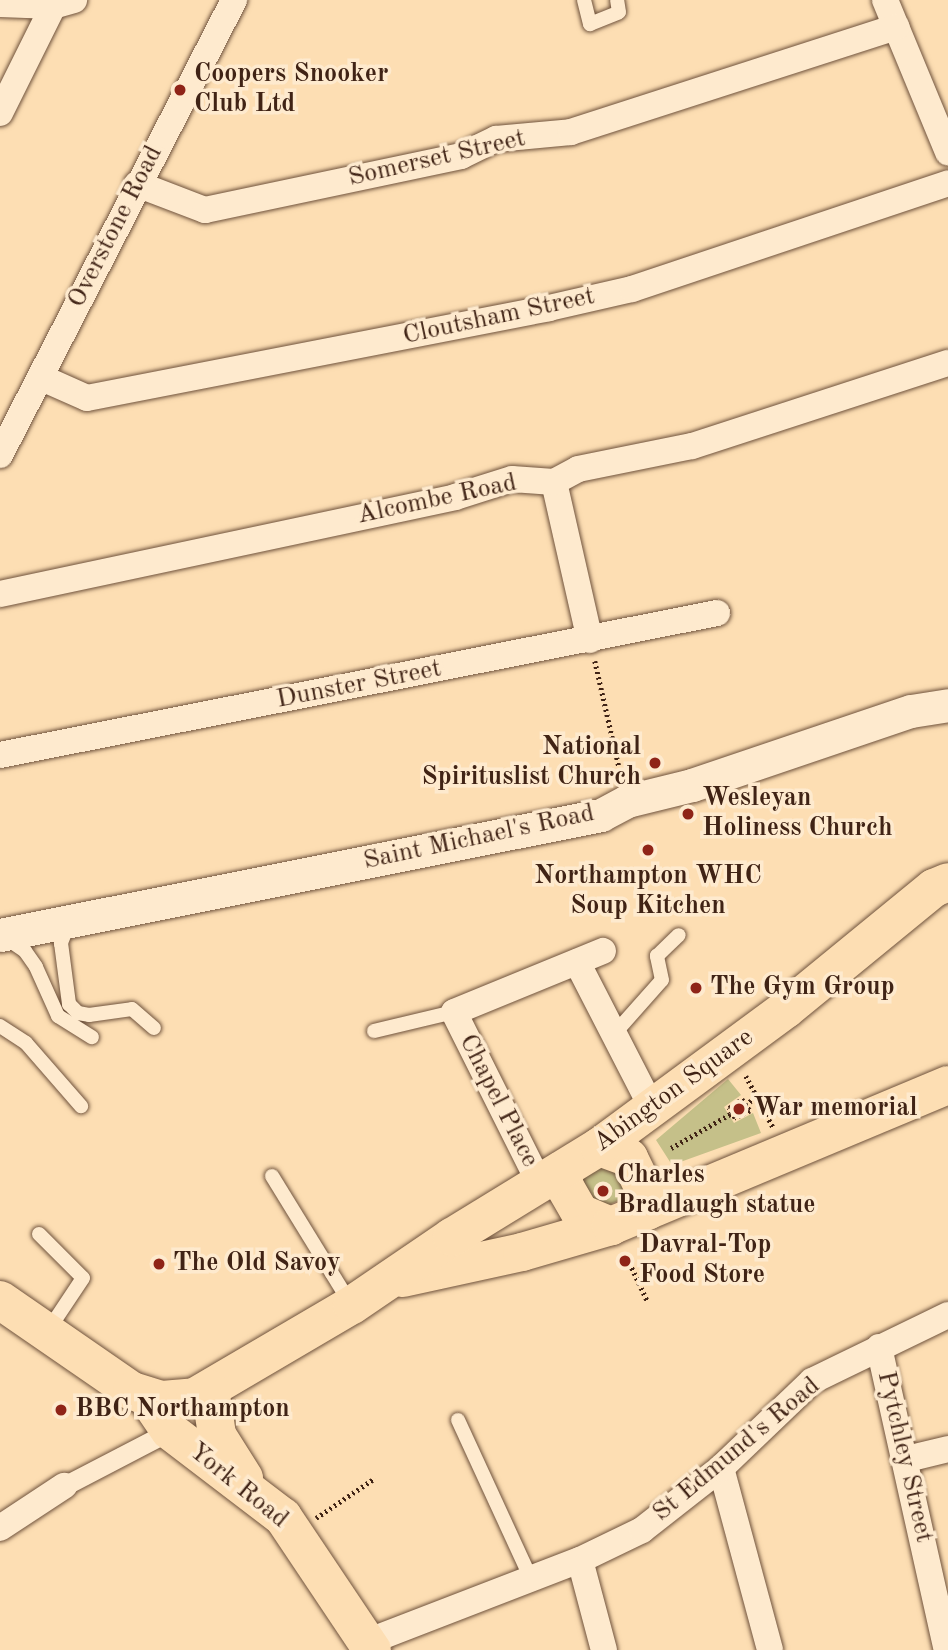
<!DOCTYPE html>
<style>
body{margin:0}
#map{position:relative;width:948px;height:1650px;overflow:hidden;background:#fddeb3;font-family:"Old Standard TT",serif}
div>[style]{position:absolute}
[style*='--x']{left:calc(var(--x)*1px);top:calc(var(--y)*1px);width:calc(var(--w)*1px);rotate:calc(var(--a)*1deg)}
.green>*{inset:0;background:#c5c089}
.path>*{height:4.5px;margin-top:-2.25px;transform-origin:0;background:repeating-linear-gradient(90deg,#402315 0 2px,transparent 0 5.5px)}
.roads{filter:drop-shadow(0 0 2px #6f523c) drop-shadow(0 0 2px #6f523c)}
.service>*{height:14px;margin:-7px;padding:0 7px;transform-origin:7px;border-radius:7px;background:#feeace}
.pedestrian>*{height:19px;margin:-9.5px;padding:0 9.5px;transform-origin:9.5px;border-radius:9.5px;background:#feeace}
.minor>*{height:26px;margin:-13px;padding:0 13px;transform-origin:13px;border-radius:13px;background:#feeace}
.tertiary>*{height:33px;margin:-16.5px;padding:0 16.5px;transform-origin:16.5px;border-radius:16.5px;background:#feeace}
.primary>*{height:38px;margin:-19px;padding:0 19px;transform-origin:19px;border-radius:19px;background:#fddeb3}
.dots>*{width:19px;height:19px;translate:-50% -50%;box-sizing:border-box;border:4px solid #feeace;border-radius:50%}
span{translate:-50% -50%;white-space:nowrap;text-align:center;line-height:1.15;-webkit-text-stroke:7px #feeace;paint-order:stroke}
.poi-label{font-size:26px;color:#402315;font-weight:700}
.left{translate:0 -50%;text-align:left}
.right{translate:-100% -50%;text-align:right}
.street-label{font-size:26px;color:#402315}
</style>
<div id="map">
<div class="green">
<div style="clip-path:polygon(728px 1079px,741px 1095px,724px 1107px,734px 1123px,753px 1113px,761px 1133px,672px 1165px,656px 1140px)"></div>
<div style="clip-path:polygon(603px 1163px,618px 1164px,626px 1197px,600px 1209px,579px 1189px,583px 1174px)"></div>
</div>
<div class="path">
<div style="--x:595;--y:661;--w:117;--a:77.2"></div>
<div style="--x:746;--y:1076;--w:58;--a:62.1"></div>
<div style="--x:745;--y:1105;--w:17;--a:-36"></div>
<div style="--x:671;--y:1148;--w:70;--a:-29.8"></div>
<div style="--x:732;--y:1113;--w:6;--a:-121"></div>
<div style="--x:729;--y:1108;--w:16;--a:-35"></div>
<div style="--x:742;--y:1099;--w:14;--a:56"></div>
<div style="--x:750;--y:1111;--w:17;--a:155"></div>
<div style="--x:735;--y:1118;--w:6;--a:-121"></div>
<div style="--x:625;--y:1253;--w:52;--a:64.9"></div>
<div style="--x:316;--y:1518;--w:71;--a:-34.1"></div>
</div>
<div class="roads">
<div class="service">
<div style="--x:584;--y:0;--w:25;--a:76"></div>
<div style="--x:590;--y:24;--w:31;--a:-22"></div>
<div style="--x:619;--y:12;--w:12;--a:-99"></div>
<div style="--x:69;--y:923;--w:22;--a:112"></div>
<div style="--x:61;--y:943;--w:62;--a:82.5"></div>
<div style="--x:69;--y:1004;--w:13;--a:45"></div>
<div style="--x:78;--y:1013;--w:11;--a:10"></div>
<div style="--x:89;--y:1015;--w:43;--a:-7.9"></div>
<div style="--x:132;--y:1009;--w:29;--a:41"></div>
<div style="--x:6;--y:938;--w:23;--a:34"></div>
<div style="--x:25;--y:951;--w:19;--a:55"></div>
<div style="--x:36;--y:967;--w:54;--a:65.8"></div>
<div style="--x:58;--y:1016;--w:40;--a:32"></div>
<div style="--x:0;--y:1026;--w:31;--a:33"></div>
<div style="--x:26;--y:1043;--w:84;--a:48.9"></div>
<div style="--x:374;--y:1031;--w:82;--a:-13.4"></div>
<div style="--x:614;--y:1034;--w:72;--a:-48.4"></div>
<div style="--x:662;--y:980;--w:25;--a:-102"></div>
<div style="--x:657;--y:956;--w:30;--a:-44"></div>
<div style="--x:272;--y:1176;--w:149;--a:58.4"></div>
<div style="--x:39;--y:1234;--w:62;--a:45"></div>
<div style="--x:83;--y:1278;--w:65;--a:123.7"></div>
<div style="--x:458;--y:1420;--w:175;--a:65.3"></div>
</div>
<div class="pedestrian">
<div style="--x:64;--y:1486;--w:113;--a:-27.5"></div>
</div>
<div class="minor">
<div style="--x:885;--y:0;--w:165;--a:67.5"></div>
<div style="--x:0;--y:4;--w:53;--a:2.2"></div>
<div style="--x:53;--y:6;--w:22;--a:-16"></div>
<div style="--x:0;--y:113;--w:119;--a:-63.6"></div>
<div style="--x:137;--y:184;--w:73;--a:20.9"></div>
<div style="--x:205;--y:210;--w:262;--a:-11.9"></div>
<div style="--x:461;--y:156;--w:39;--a:-26"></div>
<div style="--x:496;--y:139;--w:75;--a:-5.3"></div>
<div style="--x:571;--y:132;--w:342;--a:-17.9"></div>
<div style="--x:42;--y:378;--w:49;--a:24"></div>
<div style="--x:87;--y:398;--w:471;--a:-11"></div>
<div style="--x:549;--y:308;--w:85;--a:-12.9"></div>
<div style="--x:632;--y:289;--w:333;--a:-18.5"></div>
<div style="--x:0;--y:455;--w:512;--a:-62.78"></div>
<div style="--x:554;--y:482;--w:162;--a:77.2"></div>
<div style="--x:0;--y:594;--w:465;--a:-12"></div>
<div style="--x:455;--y:497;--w:60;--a:-17.5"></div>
<div style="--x:512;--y:479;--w:42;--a:4.1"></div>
<div style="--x:554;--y:482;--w:27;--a:-28"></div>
<div style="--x:578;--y:469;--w:116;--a:-11.4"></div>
<div style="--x:692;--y:446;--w:269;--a:-18"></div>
<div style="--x:0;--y:755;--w:731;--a:-11.2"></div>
<div style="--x:577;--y:962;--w:166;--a:62.8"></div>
<div style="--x:540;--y:1184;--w:192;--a:-116.6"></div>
<div style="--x:454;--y:1012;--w:161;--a:-22.3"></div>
<div style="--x:879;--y:1347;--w:311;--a:77.4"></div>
<div style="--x:907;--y:1459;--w:42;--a:-13.7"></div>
<div style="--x:721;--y:1468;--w:188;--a:74.9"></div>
<div style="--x:0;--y:1528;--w:77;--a:-33.3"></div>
<div style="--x:580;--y:1560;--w:93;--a:75.1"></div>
<div style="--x:367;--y:1642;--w:228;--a:-21.1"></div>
<div style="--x:580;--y:1560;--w:69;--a:-25.8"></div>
<div style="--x:642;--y:1530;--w:100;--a:-38.1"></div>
<div style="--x:721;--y:1468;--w:126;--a:-43.7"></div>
<div style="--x:812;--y:1381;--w:151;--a:-25.9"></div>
</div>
<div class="tertiary">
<div style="--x:0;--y:935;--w:613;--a:-11.29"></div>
<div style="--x:601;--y:815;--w:30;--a:-28"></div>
<div style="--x:627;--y:801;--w:67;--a:-13.8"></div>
<div style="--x:692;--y:785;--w:231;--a:-18.7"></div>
<div style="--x:911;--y:711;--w:37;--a:-9"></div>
</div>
<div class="primary">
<div style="--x:599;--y:1147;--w:32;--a:20"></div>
<div style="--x:629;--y:1158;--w:34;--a:64"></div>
<div style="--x:644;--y:1189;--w:22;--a:80"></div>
<div style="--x:562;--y:1170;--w:17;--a:80"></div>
<div style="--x:565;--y:1187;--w:30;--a:60"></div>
<div style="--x:580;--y:1213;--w:34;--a:23"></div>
<div style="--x:403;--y:1278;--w:122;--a:-12.3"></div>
<div style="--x:522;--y:1252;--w:93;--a:-16.3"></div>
<div style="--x:611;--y:1226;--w:365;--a:-22.7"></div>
<div style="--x:0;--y:1300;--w:160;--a:34.6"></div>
<div style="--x:132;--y:1391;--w:31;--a:17"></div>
<div style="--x:162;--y:1400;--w:33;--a:-5"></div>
<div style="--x:195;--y:1397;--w:182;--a:-30.4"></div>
<div style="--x:352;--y:1305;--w:121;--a:-34.2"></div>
<div style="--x:452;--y:1237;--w:172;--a:-31.5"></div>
<div style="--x:599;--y:1147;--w:232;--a:-36.4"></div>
<div style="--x:786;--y:1009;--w:191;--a:-39.3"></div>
<div style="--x:934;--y:888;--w:15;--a:-23"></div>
<div style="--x:210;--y:1389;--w:47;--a:81.3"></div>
<div style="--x:217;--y:1435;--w:51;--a:57.9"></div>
<div style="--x:146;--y:1396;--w:42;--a:55.6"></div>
<div style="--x:170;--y:1431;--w:142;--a:37.3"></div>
<div style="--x:283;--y:1517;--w:160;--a:56.2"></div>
</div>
</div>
<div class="dots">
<div style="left:180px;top:90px;background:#8f2418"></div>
<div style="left:655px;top:763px;background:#8f2418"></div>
<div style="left:688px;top:814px;background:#8f2418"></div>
<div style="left:648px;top:850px;background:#8f2418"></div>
<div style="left:696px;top:988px;background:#8f2418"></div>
<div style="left:739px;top:1109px;background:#8f2418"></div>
<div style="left:603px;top:1191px;background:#8f2418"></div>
<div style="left:625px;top:1261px;background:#8f2418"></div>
<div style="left:159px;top:1264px;background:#8f2418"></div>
<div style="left:61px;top:1410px;background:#8f2418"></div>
</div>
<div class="poi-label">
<span class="left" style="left:194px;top:90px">Coopers Snooker<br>Club Ltd</span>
<span class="right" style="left:641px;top:763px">National<br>Spirituslist Church</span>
<span class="left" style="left:702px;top:814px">Wesleyan<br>Holiness Church</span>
<span style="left:648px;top:892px">Northampton WHC<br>Soup Kitchen</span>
<span class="left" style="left:710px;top:988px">The Gym Group</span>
<span class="left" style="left:753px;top:1109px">War memorial</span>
<span class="left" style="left:617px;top:1191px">Charles<br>Bradlaugh statue</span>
<span class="left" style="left:639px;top:1261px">Davral-Top<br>Food Store</span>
<span class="left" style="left:173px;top:1264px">The Old Savoy</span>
<span class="left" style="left:75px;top:1410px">BBC Northampton</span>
</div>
<div class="street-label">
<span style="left:437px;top:159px;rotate:-13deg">Somerset Street</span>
<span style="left:116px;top:227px;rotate:-63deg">Overstone Road</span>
<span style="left:499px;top:317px;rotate:-12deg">Cloutsham Street</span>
<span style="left:437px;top:500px;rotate:-12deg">Alcombe Road</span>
<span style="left:359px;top:685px;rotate:-11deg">Dunster Street</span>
<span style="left:479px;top:838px;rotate:-12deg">Saint Michael's Road</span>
<span style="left:674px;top:1091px;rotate:-36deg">Abington Square</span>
<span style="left:498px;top:1101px;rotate:63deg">Chapel Place</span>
<span style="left:737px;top:1450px;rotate:-40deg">St Edmund's Road</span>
<span style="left:904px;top:1457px;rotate:77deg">Pytchley Street</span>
<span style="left:238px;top:1486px;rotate:39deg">York Road</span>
</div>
</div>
